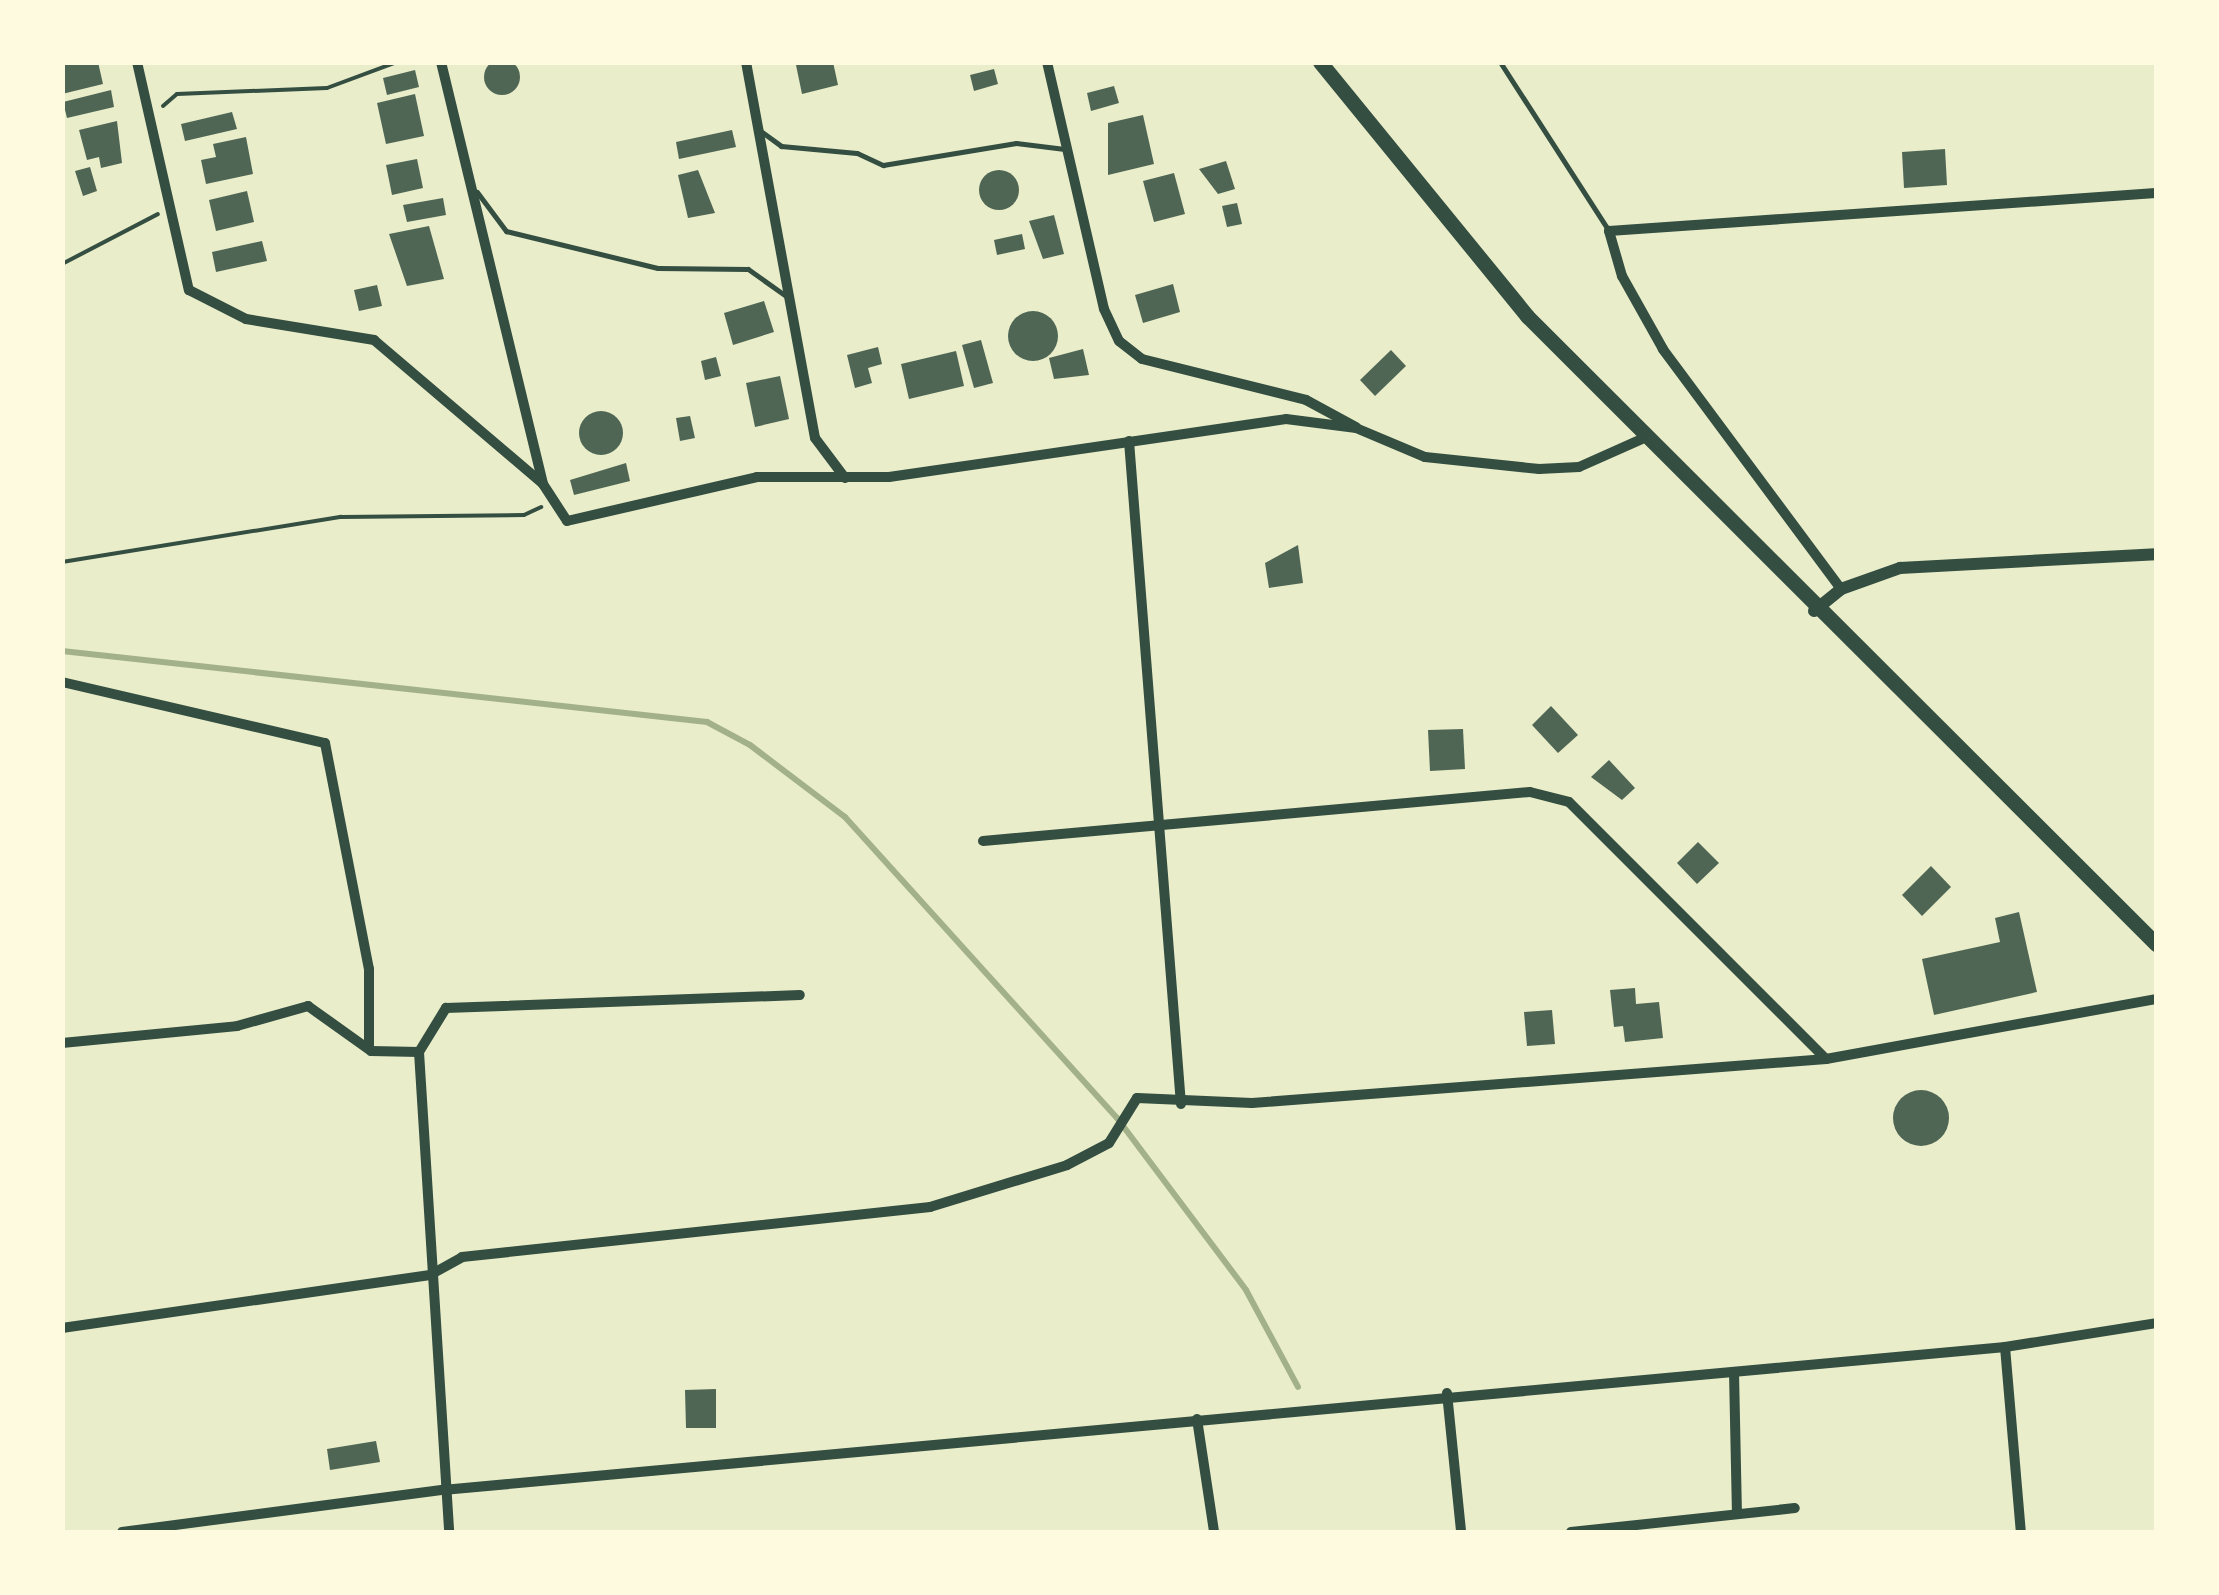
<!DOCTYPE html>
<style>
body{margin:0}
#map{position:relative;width:2219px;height:1595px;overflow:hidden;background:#e9edc9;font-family:"Source Sans 3",sans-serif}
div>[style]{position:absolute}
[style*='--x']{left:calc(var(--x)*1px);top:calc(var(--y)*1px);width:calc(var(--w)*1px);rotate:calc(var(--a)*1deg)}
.stream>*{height:6px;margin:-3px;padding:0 3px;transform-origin:3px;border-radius:3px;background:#a3b18a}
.building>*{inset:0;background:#4f6655}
.round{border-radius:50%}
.path>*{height:4px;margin:-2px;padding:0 2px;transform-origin:2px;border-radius:2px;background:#344e41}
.service>*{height:5px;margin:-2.5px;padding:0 2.5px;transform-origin:2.5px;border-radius:2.5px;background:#344e41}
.minor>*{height:10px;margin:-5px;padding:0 5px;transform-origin:5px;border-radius:5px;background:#344e41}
.tertiary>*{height:12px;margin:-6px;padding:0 6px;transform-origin:6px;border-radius:6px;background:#344e41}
.secondary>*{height:15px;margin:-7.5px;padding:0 7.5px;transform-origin:7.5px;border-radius:7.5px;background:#344e41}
span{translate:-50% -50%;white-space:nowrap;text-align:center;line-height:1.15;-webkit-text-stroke:10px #fefae0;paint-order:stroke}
.frame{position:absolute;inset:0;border:65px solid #fefae0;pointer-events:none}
</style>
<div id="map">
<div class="stream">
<div style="--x:62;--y:651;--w:649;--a:6.28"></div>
<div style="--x:707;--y:722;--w:49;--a:28.1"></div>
<div style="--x:750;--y:745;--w:119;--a:37.2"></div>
<div style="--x:845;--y:817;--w:406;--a:47.9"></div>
<div style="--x:1117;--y:1118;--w:215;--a:53.1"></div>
<div style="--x:1246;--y:1290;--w:110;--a:61.8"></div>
</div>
<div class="building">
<div class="round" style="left:484px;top:59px;width:36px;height:36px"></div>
<div style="clip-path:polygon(62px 62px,98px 62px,103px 84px,62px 94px)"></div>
<div style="clip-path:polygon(833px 62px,838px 85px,802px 94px,796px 65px)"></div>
<div style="clip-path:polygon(994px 69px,998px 84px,974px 91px,970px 75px)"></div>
<div style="clip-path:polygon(415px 70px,419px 87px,387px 95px,383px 78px)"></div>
<div style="clip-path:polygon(1114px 86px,1119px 103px,1091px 111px,1087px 93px)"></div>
<div style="clip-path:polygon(111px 90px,114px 107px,67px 118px,63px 102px)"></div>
<div style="clip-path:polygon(415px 94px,424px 136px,386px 144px,377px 103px)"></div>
<div style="clip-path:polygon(232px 112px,237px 129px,185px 141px,181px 124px)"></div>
<div style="clip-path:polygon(1143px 115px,1154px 164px,1108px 175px,1108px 123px)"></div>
<div style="clip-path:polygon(117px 121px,122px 163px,101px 168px,99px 157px,87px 160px,79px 130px)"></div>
<div style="clip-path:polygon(732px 130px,736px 147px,679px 159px,676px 142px)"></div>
<div style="clip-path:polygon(246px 137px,253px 174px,206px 184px,201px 160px,216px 157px,213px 144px)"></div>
<div style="clip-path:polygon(1945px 149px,1947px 185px,1904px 188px,1902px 152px)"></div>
<div style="clip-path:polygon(417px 159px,423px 188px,392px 195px,386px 165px)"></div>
<div style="clip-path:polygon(1226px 161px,1235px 189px,1218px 194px,1199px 169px)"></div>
<div style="clip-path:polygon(90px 167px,97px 191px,83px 196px,75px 171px)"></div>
<div style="clip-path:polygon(698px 170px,715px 213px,688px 218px,678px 175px)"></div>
<div class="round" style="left:979px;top:170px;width:40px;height:40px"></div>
<div style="clip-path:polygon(1174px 173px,1185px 214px,1154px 222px,1143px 181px)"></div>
<div style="clip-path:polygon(247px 191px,254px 222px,216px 231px,209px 200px)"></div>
<div style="clip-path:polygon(443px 198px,446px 215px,407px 222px,403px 205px)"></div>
<div style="clip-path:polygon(1237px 203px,1242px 224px,1227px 227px,1222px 206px)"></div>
<div style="clip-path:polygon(1054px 215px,1064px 254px,1043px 259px,1029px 221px)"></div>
<div style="clip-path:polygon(429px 226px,444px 279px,407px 286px,389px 234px)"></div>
<div style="clip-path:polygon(1022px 234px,1025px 249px,997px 255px,994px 240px)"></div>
<div style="clip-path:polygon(262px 241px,267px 261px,216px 272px,212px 252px)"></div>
<div style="clip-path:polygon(1173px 284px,1180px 312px,1143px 323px,1135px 295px)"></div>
<div style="clip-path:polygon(377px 285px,382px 306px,359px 311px,354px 290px)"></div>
<div style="clip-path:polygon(764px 301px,774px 332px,733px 345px,724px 313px)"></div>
<div class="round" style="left:1008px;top:311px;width:50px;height:50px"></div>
<div style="clip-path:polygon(981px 340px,993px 383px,974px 388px,962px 345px)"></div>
<div style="clip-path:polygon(878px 347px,882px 364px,868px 368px,872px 383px,855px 388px,847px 355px)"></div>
<div style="clip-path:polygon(1083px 349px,1089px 375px,1054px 379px,1049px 358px)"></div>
<div style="clip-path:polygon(1391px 350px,1406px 366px,1375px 396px,1360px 380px)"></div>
<div style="clip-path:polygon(956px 351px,964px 386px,909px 399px,901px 364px)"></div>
<div style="clip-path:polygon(716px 357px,721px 376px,705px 380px,701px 361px)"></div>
<div style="clip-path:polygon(780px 376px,789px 419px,755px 427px,746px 383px)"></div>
<div class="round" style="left:579px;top:411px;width:44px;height:44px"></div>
<div style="clip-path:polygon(690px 416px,695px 438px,680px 441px,676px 418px)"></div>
<div style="clip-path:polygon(626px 463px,630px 481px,574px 495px,570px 480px)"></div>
<div style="clip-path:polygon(1298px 545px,1303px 583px,1269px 588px,1265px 563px)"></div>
<div style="clip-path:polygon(1551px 706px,1578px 735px,1558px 753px,1532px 725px)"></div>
<div style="clip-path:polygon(1463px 729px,1465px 769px,1430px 771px,1428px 730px)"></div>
<div style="clip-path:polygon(1609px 760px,1635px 788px,1622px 800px,1591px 777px)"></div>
<div style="clip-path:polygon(1698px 842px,1719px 863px,1697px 884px,1677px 863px)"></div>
<div style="clip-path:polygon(1931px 866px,1951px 887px,1922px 916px,1902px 895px)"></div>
<div style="clip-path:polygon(2019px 912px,2037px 992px,1934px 1015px,1922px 959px,2000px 942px,1995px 918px)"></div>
<div style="clip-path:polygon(1635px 988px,1636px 1004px,1659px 1002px,1663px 1038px,1625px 1042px,1623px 1026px,1614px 1027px,1610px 990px)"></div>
<div style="clip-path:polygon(1552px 1010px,1555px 1044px,1527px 1046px,1524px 1012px)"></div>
<div class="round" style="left:1893px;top:1090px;width:56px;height:56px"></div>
<div style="clip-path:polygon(716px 1389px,716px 1428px,686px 1428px,685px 1390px)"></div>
<div style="clip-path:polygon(376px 1441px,380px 1462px,330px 1470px,327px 1449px)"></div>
</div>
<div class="path">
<div style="--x:163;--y:106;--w:18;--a:-41"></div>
<div style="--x:177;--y:94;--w:150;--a:-2.3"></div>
<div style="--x:327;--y:88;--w:75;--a:-20.4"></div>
<div style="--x:62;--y:264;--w:108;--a:-27.5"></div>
<div style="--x:62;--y:562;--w:283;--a:-9.2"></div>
<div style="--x:341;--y:517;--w:183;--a:-0.6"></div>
<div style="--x:524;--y:515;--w:19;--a:-25"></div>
</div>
<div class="service">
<div style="--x:1500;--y:62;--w:201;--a:57.2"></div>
<div style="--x:762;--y:132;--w:24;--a:36"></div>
<div style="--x:781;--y:146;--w:76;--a:5.3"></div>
<div style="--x:857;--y:153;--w:29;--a:25"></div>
<div style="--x:883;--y:165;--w:135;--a:-9.4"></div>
<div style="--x:1016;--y:143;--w:49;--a:7"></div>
<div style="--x:477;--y:192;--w:49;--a:53.4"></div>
<div style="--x:506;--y:231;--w:156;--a:13.7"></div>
<div style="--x:658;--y:268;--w:90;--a:0.6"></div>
<div style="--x:748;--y:269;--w:47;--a:35.4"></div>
</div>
<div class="minor">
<div style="--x:137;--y:62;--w:234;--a:77.2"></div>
<div style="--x:189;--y:290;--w:64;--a:27"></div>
<div style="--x:246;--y:319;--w:130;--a:9.3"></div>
<div style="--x:374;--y:340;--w:221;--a:40.4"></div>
<div style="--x:441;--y:62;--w:434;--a:76.4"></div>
<div style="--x:543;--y:484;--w:44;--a:57"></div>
<div style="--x:567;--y:521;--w:195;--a:-13"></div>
<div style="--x:757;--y:477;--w:132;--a:0"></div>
<div style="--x:889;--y:477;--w:401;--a:-8.3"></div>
<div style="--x:1286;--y:419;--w:71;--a:7.3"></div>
<div style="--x:1356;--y:428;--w:75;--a:22.8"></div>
<div style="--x:1425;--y:457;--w:115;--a:6"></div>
<div style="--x:1539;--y:469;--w:40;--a:-2.9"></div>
<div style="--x:1579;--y:467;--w:71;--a:-24"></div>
<div style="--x:746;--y:62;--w:382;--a:79.6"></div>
<div style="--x:815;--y:438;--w:50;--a:53.1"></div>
<div style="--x:1047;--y:62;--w:253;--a:77"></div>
<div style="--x:1104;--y:309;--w:35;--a:65"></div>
<div style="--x:1119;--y:341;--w:29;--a:38"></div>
<div style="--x:1142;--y:359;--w:169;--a:14"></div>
<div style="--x:1306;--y:400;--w:57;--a:28.4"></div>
<div style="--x:1129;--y:441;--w:665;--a:85.52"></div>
<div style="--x:1841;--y:589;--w:299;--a:-126.6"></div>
<div style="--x:1663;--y:349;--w:84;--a:-119.3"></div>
<div style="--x:1622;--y:276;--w:47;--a:-106.1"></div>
<div style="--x:1609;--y:231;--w:548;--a:-3.97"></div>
<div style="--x:62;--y:682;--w:270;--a:13.1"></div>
<div style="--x:325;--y:743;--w:230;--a:79"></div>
<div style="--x:369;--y:969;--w:78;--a:90"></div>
<div style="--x:983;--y:841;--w:549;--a:-5.12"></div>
<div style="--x:1530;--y:792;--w:40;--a:14.4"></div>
<div style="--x:1569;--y:802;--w:363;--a:45"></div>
<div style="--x:62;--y:1043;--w:176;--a:-5.5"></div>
<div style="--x:237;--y:1026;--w:74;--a:-15.7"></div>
<div style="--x:308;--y:1006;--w:77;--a:35.5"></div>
<div style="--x:371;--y:1051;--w:48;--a:1.2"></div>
<div style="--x:419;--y:1052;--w:52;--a:-58.5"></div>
<div style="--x:446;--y:1008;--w:354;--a:-2.1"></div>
<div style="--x:419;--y:1052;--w:481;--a:86.4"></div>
<div style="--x:62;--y:1328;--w:372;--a:-8.2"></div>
<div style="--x:430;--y:1275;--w:37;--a:-29"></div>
<div style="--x:462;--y:1257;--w:471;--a:-6.1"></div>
<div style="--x:930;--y:1207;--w:143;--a:-17"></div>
<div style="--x:1067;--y:1165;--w:47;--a:-27.6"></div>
<div style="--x:1109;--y:1143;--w:53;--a:-58.1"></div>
<div style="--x:1137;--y:1098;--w:115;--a:2.5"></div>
<div style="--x:1252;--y:1103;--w:576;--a:-4.38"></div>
<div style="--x:1826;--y:1059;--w:335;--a:-10.3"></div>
<div style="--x:2005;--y:1347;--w:186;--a:85.1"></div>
<div style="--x:1734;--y:1372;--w:139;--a:88.8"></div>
<div style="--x:1447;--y:1393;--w:140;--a:84.2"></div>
<div style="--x:1197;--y:1419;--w:114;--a:81.4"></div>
<div style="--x:122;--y:1532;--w:324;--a:-7.5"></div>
<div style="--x:443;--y:1490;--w:1569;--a:-5.23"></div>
<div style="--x:2005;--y:1347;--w:153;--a:-9"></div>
<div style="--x:1571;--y:1532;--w:225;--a:-6.1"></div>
</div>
<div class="tertiary">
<div style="--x:1814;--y:611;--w:35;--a:-39"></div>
<div style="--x:1841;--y:589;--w:63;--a:-19.6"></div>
<div style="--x:1900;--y:568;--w:256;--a:-3.1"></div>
</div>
<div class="secondary">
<div style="--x:1320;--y:62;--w:328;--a:50.8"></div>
<div style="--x:1527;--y:316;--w:889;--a:44.95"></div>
</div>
<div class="frame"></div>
</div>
